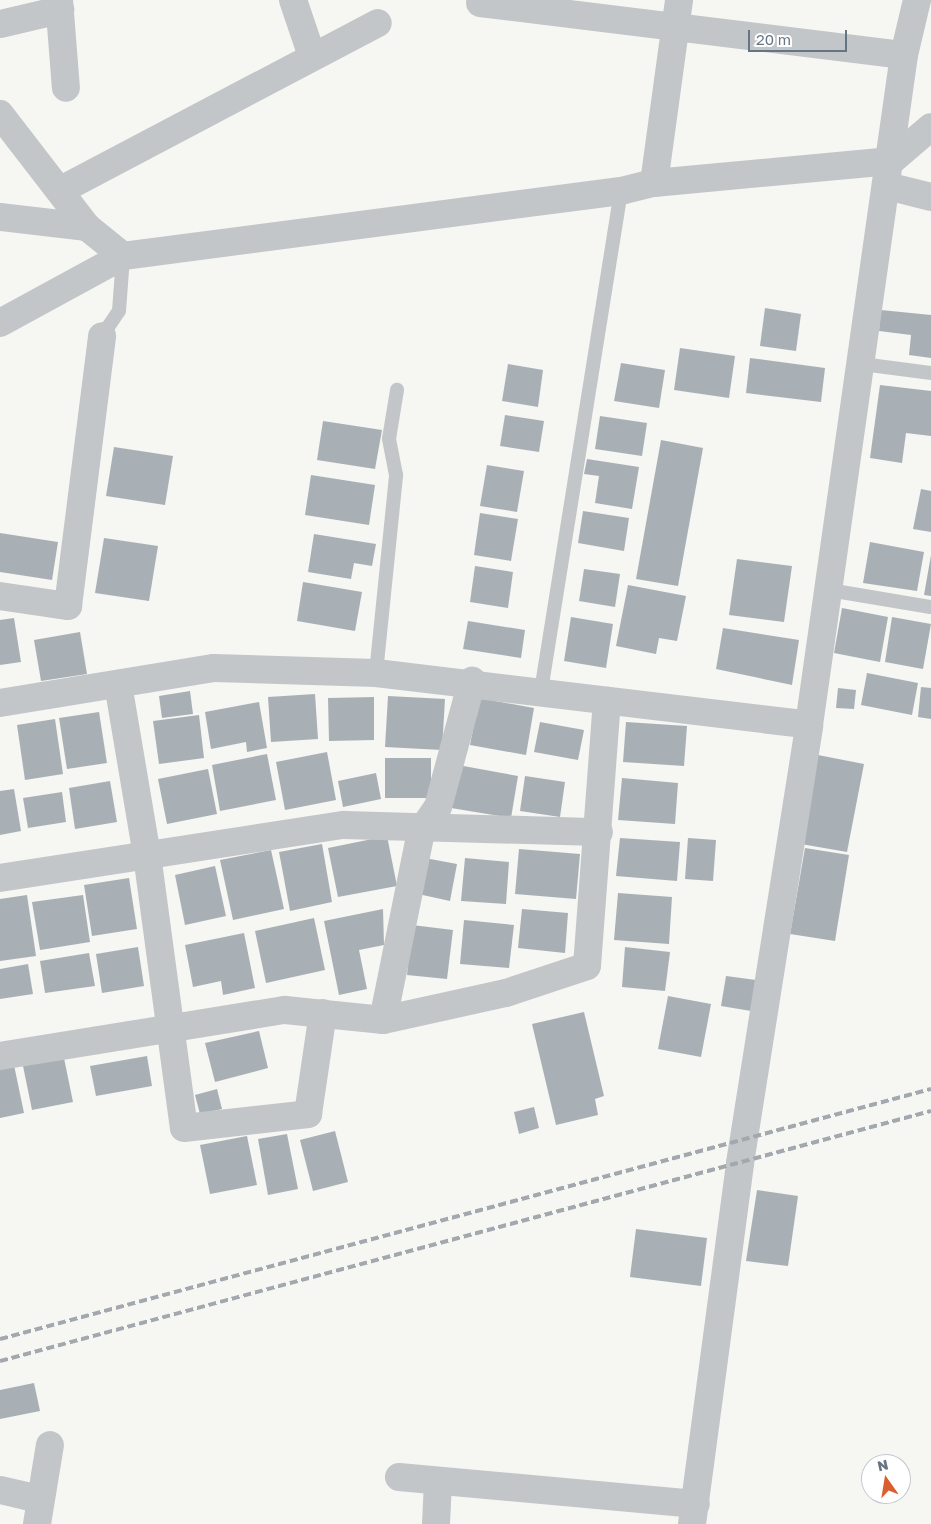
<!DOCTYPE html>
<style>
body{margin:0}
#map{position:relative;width:931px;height:1524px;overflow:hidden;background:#f6f6f3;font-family:"Golos Text",sans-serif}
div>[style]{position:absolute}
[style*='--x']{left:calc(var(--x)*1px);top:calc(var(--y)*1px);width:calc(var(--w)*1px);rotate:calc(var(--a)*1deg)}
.building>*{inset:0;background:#a9b0b5}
.lane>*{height:14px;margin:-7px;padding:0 7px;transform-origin:7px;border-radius:7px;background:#c2c6c9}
.street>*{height:28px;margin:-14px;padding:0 14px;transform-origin:14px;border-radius:14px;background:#c2c6c9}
.rail>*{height:4px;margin-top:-2px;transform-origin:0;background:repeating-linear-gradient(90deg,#a3a8ae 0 8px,transparent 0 12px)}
span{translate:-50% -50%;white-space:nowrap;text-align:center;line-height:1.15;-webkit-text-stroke:5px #fff;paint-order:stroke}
.north{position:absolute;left:861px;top:1454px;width:50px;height:50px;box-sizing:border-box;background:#fff;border:1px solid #c2c8cd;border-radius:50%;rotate:347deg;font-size:14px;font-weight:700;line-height:20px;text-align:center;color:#667583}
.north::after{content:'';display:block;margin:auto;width:18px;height:22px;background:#db5e2e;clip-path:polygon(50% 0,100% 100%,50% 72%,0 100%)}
.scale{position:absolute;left:748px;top:30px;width:99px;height:22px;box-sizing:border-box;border:2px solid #667583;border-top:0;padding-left:6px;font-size:15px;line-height:18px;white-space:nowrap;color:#667583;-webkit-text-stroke:4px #fff;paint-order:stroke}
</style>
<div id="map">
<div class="building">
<div style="clip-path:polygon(765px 308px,801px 314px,796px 351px,760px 346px)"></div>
<div style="clip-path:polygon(881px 310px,931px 315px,931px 358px,909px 355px,911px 335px,879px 331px)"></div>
<div style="clip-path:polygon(680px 348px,735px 356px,729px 398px,674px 390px)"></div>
<div style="clip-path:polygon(750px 358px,825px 368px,821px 402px,746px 393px)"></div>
<div style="clip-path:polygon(621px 363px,665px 370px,659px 408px,614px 401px)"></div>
<div style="clip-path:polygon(508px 364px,543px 370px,538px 407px,502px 401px)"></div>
<div style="clip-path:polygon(880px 385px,931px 391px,931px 436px,906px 433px,902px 463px,870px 458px)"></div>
<div style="clip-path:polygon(505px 415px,544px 421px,539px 452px,500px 446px)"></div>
<div style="clip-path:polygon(600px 416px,647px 423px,642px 456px,595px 449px)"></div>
<div style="clip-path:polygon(323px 421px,382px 430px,375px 469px,317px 460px)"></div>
<div style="clip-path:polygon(661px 440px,703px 448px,678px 586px,636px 579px)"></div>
<div style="clip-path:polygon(114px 447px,173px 456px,165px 505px,106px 496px)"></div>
<div style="clip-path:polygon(587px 459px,639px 467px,632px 509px,595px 503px,599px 476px,584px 474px)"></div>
<div style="clip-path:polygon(487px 465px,524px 471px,517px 512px,480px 506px)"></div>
<div style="clip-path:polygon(311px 475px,375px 485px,369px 525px,305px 515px)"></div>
<div style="clip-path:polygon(921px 489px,931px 491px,931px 532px,913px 529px)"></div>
<div style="clip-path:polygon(583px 511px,629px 518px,624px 551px,578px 543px)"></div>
<div style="clip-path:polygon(480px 513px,518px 519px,511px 561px,474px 555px)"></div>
<div style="clip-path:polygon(0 533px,58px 542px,52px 580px,0 572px)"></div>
<div style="clip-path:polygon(314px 534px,376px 544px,372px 566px,354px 563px,351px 579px,308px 572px)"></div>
<div style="clip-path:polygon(104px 538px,158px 546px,149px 601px,95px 593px)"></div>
<div style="clip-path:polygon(870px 542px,924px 552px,917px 591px,863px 583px)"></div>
<div style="clip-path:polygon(931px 555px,931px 596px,924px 595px)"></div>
<div style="clip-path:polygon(737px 559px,792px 566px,784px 622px,729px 615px)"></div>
<div style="clip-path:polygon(475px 566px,513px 572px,508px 608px,470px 602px)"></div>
<div style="clip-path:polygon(584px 569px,620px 574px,615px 607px,579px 601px)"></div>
<div style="clip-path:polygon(303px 582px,362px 592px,355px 631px,297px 621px)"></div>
<div style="clip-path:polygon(628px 585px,686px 596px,677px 641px,659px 638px,656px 654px,616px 646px)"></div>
<div style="clip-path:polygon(842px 608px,888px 617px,880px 662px,834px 653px)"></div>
<div style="clip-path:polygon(571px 617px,613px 624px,606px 668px,564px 661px)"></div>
<div style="clip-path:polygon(892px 617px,931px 624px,923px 669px,885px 662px)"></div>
<div style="clip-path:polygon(14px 618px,21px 662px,0 665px,0 620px)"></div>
<div style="clip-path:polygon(468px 621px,525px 630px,521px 658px,463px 649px)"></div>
<div style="clip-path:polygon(723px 628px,799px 640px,792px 685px,716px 669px)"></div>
<div style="clip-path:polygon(80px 632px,87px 674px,41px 681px,34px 640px)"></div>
<div style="clip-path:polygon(867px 673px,918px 683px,912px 715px,861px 705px)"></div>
<div style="clip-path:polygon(921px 687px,931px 688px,931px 719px,918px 717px)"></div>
<div style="clip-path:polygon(838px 688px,856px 690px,854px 709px,836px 708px)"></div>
<div style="clip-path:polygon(190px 691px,193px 714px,162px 718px,159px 696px)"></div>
<div style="clip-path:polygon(315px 694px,318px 739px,271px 742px,268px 697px)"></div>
<div style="clip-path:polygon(388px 696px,445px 699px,442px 750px,385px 747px)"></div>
<div style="clip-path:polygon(374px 697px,374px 740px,329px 741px,328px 698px)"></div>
<div style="clip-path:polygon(479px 698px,534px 708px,526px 755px,470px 745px)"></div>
<div style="clip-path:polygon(259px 702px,267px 748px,247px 752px,246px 742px,211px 749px,205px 712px)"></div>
<div style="clip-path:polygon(99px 712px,107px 763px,67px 769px,59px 718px)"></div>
<div style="clip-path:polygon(199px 715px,204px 758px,159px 764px,153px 721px)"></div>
<div style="clip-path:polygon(55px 719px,63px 774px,25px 780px,17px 725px)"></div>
<div style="clip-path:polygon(540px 722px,584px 730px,578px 760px,534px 752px)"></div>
<div style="clip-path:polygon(626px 722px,687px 726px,684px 766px,623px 762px)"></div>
<div style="clip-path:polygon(327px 752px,336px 800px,285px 810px,276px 762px)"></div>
<div style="clip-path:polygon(267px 754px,276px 800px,220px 811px,212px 765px)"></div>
<div style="clip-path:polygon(818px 755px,864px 764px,847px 852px,801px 844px)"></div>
<div style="clip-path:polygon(385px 758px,431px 758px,431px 798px,385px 798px)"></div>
<div style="clip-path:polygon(458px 765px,518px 776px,511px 818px,451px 808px)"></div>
<div style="clip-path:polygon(208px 769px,217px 814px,167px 824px,158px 779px)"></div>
<div style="clip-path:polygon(376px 773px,381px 799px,343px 807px,338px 781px)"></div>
<div style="clip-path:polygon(525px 776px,565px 782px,560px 817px,520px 811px)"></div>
<div style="clip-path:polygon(622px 778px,678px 783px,675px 824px,618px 820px)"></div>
<div style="clip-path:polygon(110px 781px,117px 822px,75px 829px,69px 788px)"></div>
<div style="clip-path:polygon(14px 789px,21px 831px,0 835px,0 791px)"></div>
<div style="clip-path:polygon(62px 792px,66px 822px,28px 828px,23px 798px)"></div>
<div style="clip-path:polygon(387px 836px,397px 886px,338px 897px,328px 848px)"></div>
<div style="clip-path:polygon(620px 838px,680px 842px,677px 881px,616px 876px)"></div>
<div style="clip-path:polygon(688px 838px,716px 840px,713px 881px,685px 879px)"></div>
<div style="clip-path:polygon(322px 844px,332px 902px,290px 911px,279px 852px)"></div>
<div style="clip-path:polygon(805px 848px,849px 855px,835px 941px,790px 934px)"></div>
<div style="clip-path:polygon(519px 849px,580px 854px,576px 899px,515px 894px)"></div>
<div style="clip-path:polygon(271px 850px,284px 909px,233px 920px,220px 860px)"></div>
<div style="clip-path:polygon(425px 858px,457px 864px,450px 901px,418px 894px)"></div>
<div style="clip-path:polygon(465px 858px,509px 862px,506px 904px,461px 901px)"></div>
<div style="clip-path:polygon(215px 866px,226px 916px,185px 925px,175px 875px)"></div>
<div style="clip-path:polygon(129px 878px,137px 929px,92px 936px,84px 885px)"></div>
<div style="clip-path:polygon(618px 893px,672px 897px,669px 944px,614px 940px)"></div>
<div style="clip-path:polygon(27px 895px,36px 956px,0 961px,0 899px)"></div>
<div style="clip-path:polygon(83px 895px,90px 942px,40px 950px,32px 902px)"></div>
<div style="clip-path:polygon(383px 909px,384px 945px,359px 950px,367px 989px,339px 995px,324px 921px)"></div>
<div style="clip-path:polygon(522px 909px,568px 913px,565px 953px,518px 948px)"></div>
<div style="clip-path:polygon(314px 918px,325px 970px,266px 983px,255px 931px)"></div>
<div style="clip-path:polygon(464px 920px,514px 925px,509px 968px,460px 964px)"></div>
<div style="clip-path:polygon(412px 925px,453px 930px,447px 979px,407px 975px)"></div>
<div style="clip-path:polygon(244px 933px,255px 988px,223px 995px,221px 981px,193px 987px,185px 945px)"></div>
<div style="clip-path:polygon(138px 947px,144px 986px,102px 993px,96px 954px)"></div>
<div style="clip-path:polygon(625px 947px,670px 952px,665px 991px,622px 987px)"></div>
<div style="clip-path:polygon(89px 953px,95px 986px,45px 993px,40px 961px)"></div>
<div style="clip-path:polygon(28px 964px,33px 994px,0 999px,0 969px)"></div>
<div style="clip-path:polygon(726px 976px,756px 980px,751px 1011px,721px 1006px)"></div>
<div style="clip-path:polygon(668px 996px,711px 1004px,701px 1057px,658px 1049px)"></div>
<div style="clip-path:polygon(584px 1012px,604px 1096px,595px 1099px,598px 1115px,556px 1125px,532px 1024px)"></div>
<div style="clip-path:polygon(259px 1031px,268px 1068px,215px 1082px,205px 1043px)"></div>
<div style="clip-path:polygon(147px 1056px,152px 1086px,96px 1096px,90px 1066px)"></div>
<div style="clip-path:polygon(64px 1058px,73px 1102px,32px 1110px,23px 1066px)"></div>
<div style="clip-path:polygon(14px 1065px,24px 1113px,0 1118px,0 1068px)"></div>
<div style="clip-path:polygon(217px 1089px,222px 1109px,200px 1114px,195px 1095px)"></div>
<div style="clip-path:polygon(534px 1107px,539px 1128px,519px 1134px,514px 1112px)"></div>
<div style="clip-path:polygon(335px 1131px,348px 1182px,313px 1191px,300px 1140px)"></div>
<div style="clip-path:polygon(287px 1134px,298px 1189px,268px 1195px,258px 1139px)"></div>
<div style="clip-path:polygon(247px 1136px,257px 1185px,210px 1194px,200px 1145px)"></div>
<div style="clip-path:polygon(757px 1190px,798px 1196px,788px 1266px,746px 1261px)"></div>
<div style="clip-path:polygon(636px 1229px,707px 1238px,701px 1286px,630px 1277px)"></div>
<div style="clip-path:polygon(34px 1383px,40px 1411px,0 1419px,0 1390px)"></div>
</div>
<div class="lane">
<div style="--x:102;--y:336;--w:30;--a:-56"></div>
<div style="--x:119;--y:311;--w:55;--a:-85.8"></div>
<div style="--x:862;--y:364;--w:70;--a:7.4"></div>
<div style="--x:829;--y:590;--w:103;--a:9.5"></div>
<div style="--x:376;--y:673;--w:199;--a:-84.2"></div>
<div style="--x:396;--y:475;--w:37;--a:-101"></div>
<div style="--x:389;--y:439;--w:50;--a:-80.7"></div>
<div style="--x:541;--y:691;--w:506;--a:-80.91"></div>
</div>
<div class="street">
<div style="--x:59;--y:0;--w:88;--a:85.5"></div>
<div style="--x:293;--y:0;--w:59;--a:71.3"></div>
<div style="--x:480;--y:3;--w:427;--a:7"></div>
<div style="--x:0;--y:24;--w:62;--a:-13.1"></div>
<div style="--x:0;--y:114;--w:143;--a:52.4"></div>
<div style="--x:87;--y:227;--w:46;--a:38.9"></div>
<div style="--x:654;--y:183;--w:185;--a:-82.2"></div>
<div style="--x:887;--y:186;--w:45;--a:14"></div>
<div style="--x:61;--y:190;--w:358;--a:-27.8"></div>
<div style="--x:0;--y:217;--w:88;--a:6.6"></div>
<div style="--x:0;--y:323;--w:140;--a:-28.6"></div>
<div style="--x:123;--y:256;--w:502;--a:-7.44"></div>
<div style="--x:621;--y:191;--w:34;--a:-14"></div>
<div style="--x:654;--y:183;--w:238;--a:-5.3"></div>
<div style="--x:891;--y:161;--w:52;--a:-40.4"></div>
<div style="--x:0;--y:596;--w:69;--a:8.4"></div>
<div style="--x:68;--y:606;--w:272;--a:-82.8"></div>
<div style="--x:118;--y:684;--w:173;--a:80.4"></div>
<div style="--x:147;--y:855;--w:275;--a:82.3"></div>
<div style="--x:184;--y:1128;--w:125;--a:-6.4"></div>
<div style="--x:308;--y:1114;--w:102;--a:-81.6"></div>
<div style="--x:0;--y:703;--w:217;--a:-9.3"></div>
<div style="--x:214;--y:668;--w:162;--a:1.8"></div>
<div style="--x:376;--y:673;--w:436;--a:6.8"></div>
<div style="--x:0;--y:878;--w:348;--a:-8.8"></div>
<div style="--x:344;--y:825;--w:255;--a:1.6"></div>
<div style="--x:383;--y:1020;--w:193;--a:-78.6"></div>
<div style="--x:421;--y:831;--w:29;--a:-55"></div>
<div style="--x:438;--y:807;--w:131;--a:-74.9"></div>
<div style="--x:0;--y:1056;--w:289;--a:-9.2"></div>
<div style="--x:285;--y:1010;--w:99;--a:5.8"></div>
<div style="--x:383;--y:1020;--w:126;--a:-12.4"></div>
<div style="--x:506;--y:993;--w:85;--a:-18.4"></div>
<div style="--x:587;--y:966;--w:266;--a:-85.7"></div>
<div style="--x:399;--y:1477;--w:298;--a:5.2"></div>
<div style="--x:0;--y:1490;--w:40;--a:13"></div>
<div style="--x:37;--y:1524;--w:80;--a:-80.7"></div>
<div style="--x:436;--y:1524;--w:43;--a:-87.3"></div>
<div style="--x:692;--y:1524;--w:364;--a:-82.4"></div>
<div style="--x:740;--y:1163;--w:443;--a:-81"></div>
<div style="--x:809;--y:725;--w:677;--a:-81.93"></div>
<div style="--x:904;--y:55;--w:57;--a:-76.7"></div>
</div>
<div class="rail">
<div style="--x:0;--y:1339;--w:964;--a:-15.03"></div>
<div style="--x:0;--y:1361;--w:964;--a:-15.03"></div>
</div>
<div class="north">N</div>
<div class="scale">20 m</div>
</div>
